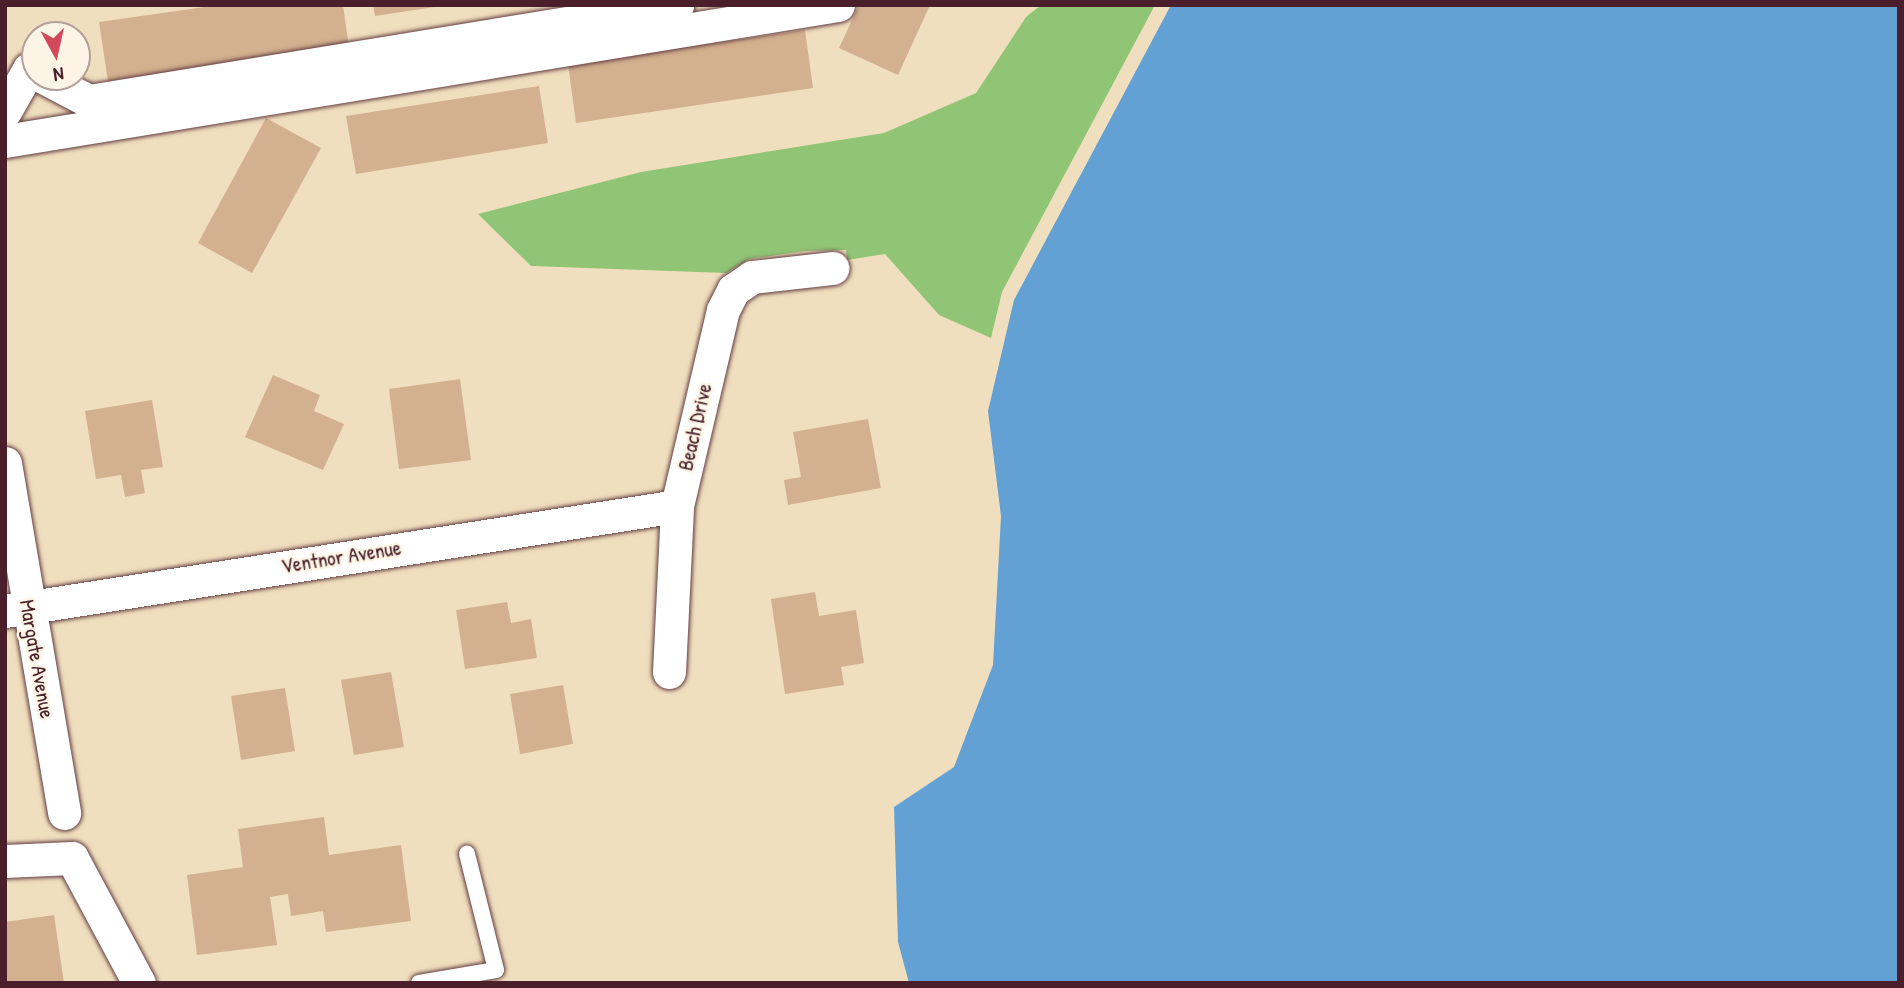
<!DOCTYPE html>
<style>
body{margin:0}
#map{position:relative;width:1904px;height:988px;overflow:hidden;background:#f0dfbe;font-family:"Patrick Hand",sans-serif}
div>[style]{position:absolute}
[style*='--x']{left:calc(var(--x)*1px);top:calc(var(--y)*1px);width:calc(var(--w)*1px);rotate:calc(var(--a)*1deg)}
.green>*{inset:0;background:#91c576}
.water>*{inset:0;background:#63a0d4}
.building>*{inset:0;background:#d3b08f}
.roads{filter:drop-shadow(0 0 2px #633c41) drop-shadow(0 0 2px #633c41)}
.lane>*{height:16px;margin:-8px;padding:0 8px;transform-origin:8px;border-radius:8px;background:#fff}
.street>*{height:33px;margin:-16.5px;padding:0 16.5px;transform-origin:16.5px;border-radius:16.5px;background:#fff}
span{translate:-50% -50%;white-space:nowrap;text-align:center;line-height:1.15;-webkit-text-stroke:5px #fcf5e5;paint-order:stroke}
.street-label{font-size:21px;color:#4a1f2b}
.frame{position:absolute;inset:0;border:7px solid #4a1f2b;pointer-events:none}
.north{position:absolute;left:21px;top:21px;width:70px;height:70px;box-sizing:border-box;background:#fcf5e5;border:2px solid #b59f9b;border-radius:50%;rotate:172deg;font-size:19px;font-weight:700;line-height:28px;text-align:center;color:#4a1f2b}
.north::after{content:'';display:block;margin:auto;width:24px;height:32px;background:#d1495b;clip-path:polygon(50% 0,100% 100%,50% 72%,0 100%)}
</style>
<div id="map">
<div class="green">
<div style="clip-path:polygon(1041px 5px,1155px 5px,1002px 292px,991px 338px,939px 315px,885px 254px,847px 260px,846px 250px,805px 251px,749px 259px,726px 273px,531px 266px,478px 214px,641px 172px,884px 133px,976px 93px,1026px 17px)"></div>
</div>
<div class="water">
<div style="clip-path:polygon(1171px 5px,1899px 5px,1899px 983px,909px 983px,898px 942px,894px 807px,954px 767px,993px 665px,1001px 516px,988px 411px,1014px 300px)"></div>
</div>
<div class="building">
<div style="clip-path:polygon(219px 5px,343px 5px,349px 48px,108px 81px,99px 22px)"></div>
<div style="clip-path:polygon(373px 5px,434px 5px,434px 7px,375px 16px)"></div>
<div style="clip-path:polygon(859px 5px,930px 5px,898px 75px,839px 48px)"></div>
<div style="clip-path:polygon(805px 30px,813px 88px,576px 123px,568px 64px)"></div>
<div style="clip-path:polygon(539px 86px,548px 143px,356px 174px,346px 116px)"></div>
<div style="clip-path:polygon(266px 118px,321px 148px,252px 273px,198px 243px)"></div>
<div style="clip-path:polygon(273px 375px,320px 395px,314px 411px,344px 424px,323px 470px,245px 437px)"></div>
<div style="clip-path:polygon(460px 379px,471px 460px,399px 469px,389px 389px)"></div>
<div style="clip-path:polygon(152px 400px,163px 467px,141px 470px,145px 493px,125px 497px,121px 475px,96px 479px,85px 411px)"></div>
<div style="clip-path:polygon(868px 419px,881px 488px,788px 505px,784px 480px,801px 477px,793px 432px)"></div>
<div style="clip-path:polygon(815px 592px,819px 616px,856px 610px,864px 663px,841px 667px,844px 685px,785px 694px,771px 599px)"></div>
<div style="clip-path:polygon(507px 602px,511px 623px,531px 619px,537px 658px,465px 669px,456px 610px)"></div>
<div style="clip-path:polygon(391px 672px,404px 747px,354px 755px,341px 680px)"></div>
<div style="clip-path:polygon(563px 685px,573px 744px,520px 754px,510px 694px)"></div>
<div style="clip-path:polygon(285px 688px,295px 751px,241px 760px,231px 696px)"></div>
<div style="clip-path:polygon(324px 817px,329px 855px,401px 845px,411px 921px,326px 932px,323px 911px,291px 916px,288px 894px,270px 897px,277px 945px,197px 955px,187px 875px,243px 867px,238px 829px)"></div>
<div style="clip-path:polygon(54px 915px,64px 983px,5px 983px,5px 922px)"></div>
</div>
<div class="roads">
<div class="lane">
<div style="--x:419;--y:983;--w:78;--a:-9.6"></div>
<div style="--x:496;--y:970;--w:120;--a:-104"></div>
</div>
<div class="street">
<div style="--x:43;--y:77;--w:52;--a:27.6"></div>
<div style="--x:89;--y:101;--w:596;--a:-9.27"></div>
<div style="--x:5;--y:111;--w:48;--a:-60.3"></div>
<div style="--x:29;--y:69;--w:7;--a:34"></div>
<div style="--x:5;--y:141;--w:844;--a:-9.27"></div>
<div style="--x:5;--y:463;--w:355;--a:80.4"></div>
<div style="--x:5;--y:611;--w:680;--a:-8.88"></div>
<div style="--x:669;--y:672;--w:166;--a:-87.2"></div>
<div style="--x:677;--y:506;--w:201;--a:-76.8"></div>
<div style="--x:723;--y:310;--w:22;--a:-63"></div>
<div style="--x:733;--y:290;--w:23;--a:-34"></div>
<div style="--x:752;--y:277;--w:81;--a:-6.4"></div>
<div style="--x:5;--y:861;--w:67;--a:-2.6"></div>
<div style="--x:72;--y:858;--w:142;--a:61.8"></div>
</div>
</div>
<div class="street-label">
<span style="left:695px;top:427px;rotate:-77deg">Beach Drive</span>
<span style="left:341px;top:557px;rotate:-9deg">Ventnor Avenue</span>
<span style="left:37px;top:659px;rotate:80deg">Margate Avenue</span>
</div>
<div class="frame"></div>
<div class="north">N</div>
</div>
